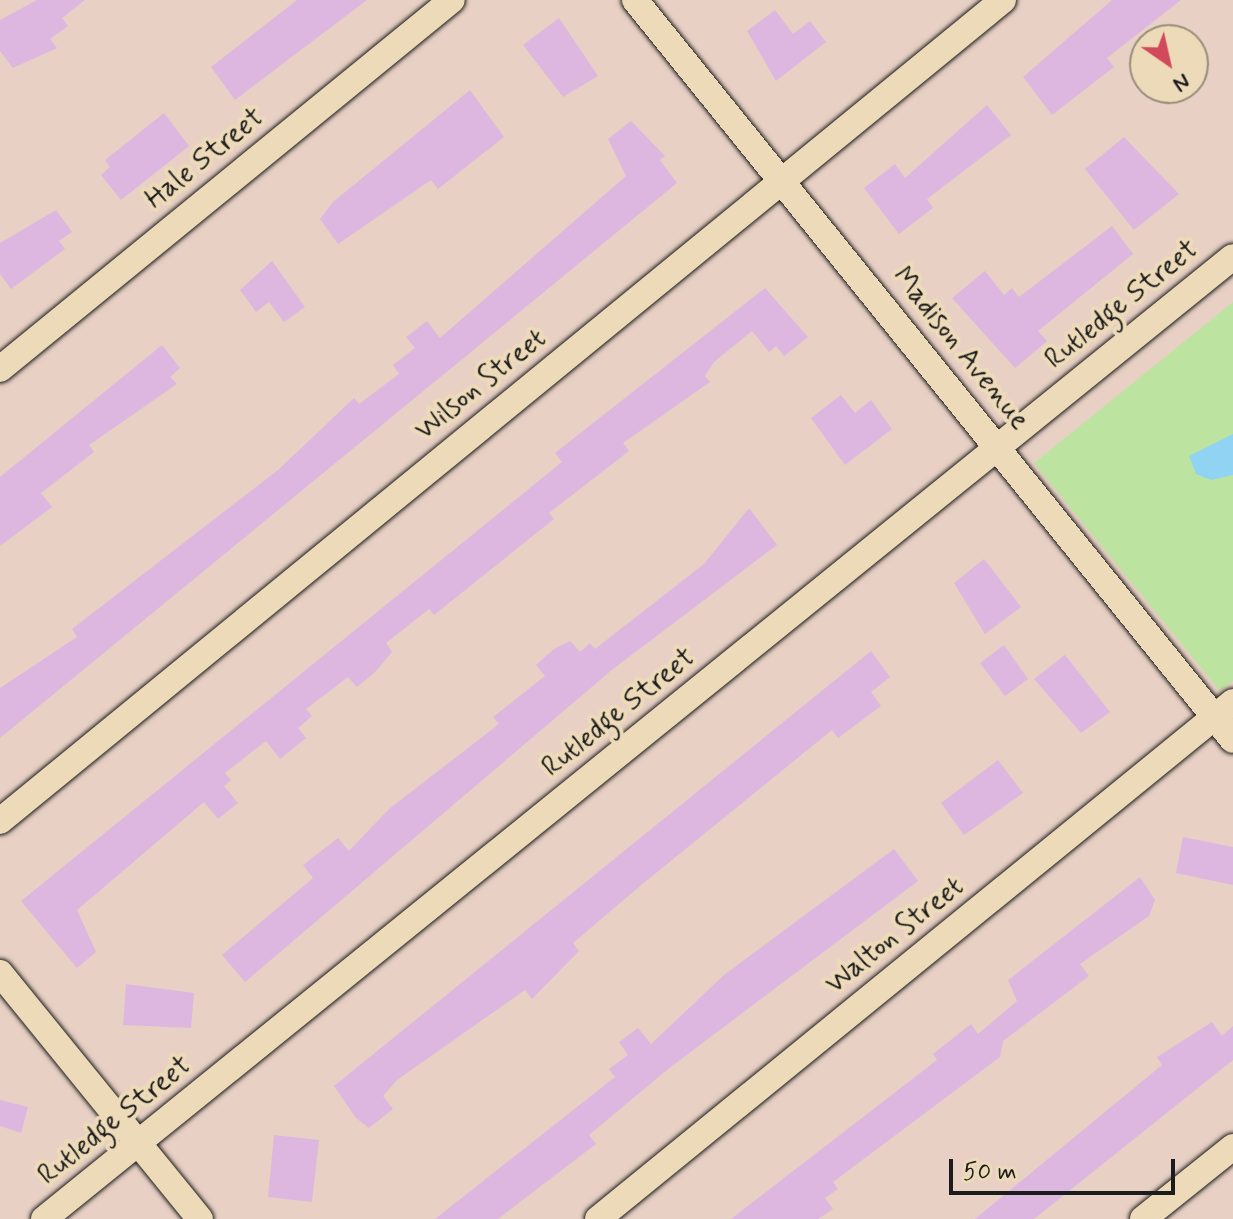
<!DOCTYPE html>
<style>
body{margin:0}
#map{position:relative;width:1233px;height:1219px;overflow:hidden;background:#e8d0c4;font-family:Mynerve,sans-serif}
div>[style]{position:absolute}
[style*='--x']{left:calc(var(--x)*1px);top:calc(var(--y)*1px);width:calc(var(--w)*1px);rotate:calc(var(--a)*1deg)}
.green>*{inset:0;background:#bce4a0}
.water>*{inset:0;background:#90d3f2}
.building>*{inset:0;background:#ddb7e0}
.roads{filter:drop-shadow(0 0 2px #1c1c1c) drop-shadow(0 0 2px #1c1c1c)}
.minor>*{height:26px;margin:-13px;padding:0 13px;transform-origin:13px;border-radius:13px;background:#eddab8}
span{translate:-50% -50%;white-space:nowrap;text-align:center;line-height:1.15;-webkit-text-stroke:8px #eddab8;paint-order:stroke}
.street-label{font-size:28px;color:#1c1c1c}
.north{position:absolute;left:1129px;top:24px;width:80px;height:80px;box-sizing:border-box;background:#eddab8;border:2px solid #998e7a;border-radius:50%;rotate:146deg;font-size:22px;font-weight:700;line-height:32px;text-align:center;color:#1c1c1c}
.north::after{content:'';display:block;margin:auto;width:28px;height:36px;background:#d1495b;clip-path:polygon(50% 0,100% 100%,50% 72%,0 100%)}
.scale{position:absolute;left:949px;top:1159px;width:226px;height:36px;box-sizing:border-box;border:4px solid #1c1c1c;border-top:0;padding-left:10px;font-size:24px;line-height:28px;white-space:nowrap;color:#1c1c1c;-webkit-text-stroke:6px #eddab8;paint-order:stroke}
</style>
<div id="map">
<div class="green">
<div style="clip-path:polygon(1233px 302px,1233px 681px,1220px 691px,1034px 463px)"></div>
</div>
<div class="water">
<div style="clip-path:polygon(1233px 434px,1233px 475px,1211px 480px,1196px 474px,1189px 456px)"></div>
</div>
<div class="building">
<div style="clip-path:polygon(37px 0,85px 0,62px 18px,68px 26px,50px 39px,57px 48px,13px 68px,0 51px,0 20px)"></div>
<div style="clip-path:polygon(297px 0,367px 0,235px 100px,211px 67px)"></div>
<div style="clip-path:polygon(1112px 0,1181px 0,1107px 58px,1114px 67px,1052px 115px,1023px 77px)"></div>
<div style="clip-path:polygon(775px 10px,793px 34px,810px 21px,826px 42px,776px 81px,747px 31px)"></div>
<div style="clip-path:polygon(559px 18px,598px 76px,563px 97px,523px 45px)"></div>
<div style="clip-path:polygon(470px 90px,504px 137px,438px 189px,431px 180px,338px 244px,320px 219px,333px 202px)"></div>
<div style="clip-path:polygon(987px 105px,1011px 135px,927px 199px,933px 208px,899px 234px,864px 188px,895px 164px,905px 178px)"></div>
<div style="clip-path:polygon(164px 113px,189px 146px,121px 200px,101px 175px,110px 167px,105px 160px)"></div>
<div style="clip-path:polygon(631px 121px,665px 156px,660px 160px,677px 183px,0 738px,0 688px,77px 637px,72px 629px,278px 470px,354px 398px,359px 404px,399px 374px,393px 365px,415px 348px,406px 337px,427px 321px,440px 338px,626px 176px,608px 139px)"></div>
<div style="clip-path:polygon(1124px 137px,1179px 194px,1134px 230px,1085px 169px)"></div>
<div style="clip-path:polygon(56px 210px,72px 232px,59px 241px,65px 249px,11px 289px,0 274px,0 243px)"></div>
<div style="clip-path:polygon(1112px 226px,1133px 254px,1038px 331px,1047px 341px,1015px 368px,952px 298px,985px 271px,1004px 295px,1012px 288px,1019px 297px)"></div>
<div style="clip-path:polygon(272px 261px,305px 307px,284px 322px,269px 302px,256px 312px,240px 290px)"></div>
<div style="clip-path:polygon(765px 288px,808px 337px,784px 356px,776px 346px,769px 352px,752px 331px,714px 362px,705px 376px,710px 382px,623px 443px,629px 451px,549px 513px,554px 519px,434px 615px,429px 609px,386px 643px,392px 652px,375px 672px,357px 687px,348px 677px,306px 709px,312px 716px,298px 728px,306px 738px,280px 759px,266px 741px,225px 773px,231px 780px,224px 786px,238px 803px,218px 819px,204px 802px,77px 910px,96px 952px,77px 968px,21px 901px,562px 462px,555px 453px)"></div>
<div style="clip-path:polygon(162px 345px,180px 368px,170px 377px,177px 384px,89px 445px,94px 452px,41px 493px,52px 507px,0 546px,0 477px)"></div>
<div style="clip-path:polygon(841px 395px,855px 413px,871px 400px,892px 429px,845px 465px,811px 418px)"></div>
<div style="clip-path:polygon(749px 508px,777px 545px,613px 669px,245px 982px,222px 955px,313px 878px,303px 865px,338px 838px,349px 851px,389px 809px,499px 724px,493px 717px,545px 676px,536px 665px,554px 649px,570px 641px,580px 652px,590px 643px,595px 649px,704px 564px)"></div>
<div style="clip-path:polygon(984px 559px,1021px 607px,985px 634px,954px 583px)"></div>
<div style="clip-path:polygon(1004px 645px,1028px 679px,1005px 696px,980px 663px)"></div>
<div style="clip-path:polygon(871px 651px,890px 677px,871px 692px,881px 706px,838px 738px,832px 730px,640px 886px,573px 943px,579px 951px,532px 999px,525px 990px,397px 1080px,383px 1096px,393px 1109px,369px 1128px,356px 1118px,334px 1086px)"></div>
<div style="clip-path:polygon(1065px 655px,1110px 712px,1081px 733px,1034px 679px)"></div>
<div style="clip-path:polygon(998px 760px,1023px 793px,964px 835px,941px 803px)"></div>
<div style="clip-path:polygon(1183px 837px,1233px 847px,1233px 885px,1176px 873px)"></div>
<div style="clip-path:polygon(894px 849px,918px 881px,668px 1069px,589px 1135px,596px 1144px,498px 1219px,435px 1219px,615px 1077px,609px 1069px,628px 1055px,619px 1042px,638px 1028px,651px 1044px,724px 975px)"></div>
<div style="clip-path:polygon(1140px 877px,1155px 900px,1149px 916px,1080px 964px,1089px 976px,1003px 1041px,1000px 1057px,833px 1182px,838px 1189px,825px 1198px,833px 1209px,818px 1219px,731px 1219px,937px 1060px,933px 1054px,971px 1024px,978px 1034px,1017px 1001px,1008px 980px)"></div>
<div style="clip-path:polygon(126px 984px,194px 993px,191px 1028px,123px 1025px)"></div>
<div style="clip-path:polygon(1212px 1022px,1222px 1036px,1233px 1026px,1233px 1060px,1034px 1219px,975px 1219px,1162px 1065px,1157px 1057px)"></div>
<div style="clip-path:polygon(0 1100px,28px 1107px,21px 1133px,0 1126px)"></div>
<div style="clip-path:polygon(274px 1135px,319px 1140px,312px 1202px,268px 1197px)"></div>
</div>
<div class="roads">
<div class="minor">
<div style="--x:635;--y:0;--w:951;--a:51.06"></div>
<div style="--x:0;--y:369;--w:583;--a:-39.23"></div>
<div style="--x:0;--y:821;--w:1296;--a:-39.3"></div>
<div style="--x:0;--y:973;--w:317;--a:50.9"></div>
<div style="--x:44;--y:1219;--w:1529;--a:-38.98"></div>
<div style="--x:598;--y:1219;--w:819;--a:-39.15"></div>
<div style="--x:1143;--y:1219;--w:115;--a:-38.7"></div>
</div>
</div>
<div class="street-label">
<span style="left:205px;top:159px;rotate:-39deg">Hale Street</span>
<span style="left:1122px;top:305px;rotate:-39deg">Rutledge Street</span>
<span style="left:960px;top:349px;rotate:51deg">Madison Avenue</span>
<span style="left:481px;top:385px;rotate:-39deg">Wilson Street</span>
<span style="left:619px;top:713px;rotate:-39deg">Rutledge Street</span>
<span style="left:895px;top:936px;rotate:-39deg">Walton Street</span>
<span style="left:115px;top:1121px;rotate:-39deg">Rutledge Street</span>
</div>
<div class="north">N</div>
<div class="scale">50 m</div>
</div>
